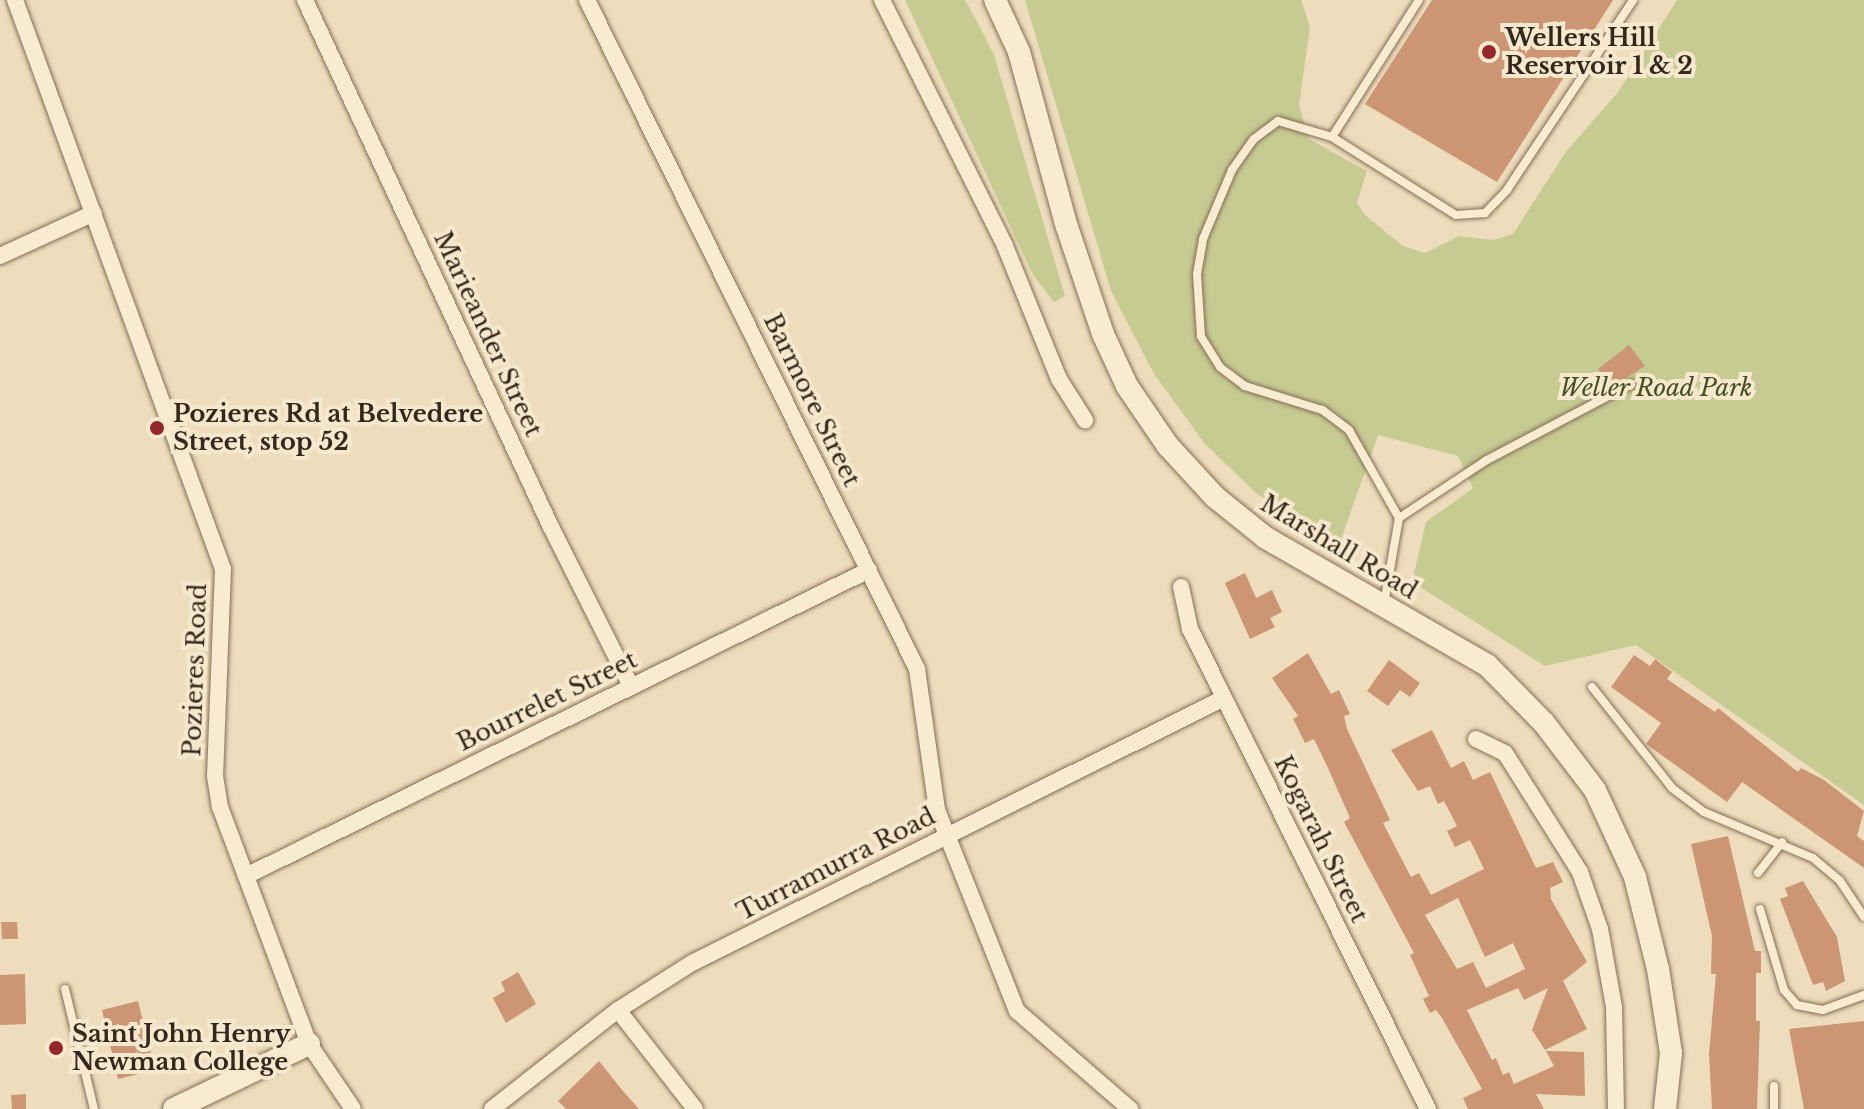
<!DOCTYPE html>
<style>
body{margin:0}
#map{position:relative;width:1864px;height:1109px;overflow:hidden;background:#edddbd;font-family:"Libre Baskerville",serif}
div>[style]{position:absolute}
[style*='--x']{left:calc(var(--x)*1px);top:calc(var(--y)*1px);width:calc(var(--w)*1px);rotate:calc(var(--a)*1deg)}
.green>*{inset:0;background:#c6cb92}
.building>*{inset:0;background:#cc9573}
.roads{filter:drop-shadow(0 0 2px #856e56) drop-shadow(0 0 2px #856e56)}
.lane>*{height:8px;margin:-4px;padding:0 4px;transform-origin:4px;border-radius:4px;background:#f8ebd0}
.street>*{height:16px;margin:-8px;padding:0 8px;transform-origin:8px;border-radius:8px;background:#f8ebd0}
.secondary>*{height:22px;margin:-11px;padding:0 11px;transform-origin:11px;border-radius:11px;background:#f8ebd0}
.dots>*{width:22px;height:22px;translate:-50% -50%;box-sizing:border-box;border:4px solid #f5e8cc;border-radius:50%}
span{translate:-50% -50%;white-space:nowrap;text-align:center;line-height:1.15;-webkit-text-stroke:8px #f5e8cc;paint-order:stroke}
.poi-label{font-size:24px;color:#34271b;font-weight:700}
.left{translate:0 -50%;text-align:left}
.street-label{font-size:24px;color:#34271b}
.park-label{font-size:24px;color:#465022;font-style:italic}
</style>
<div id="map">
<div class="green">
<div style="clip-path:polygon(905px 0,965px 0,981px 29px,994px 55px,1065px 296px,1054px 302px,1033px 275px)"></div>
<div style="clip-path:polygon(1025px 0,1301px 0,1310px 27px,1299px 105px,1309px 139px,1367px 171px,1357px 203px,1365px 215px,1403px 246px,1425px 253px,1459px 236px,1493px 240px,1513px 234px,1565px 153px,1618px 92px,1677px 0,1864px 0,1864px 805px,1636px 645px,1545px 666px,1412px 582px,1426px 522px,1473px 488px,1458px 456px,1378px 435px,1338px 548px,1256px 493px,1205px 444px,1154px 374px,1111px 291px)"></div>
</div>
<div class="building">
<div style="clip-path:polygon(1432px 0,1613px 0,1497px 182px,1365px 104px)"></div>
<div style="clip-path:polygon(1629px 345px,1645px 366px,1611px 387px,1598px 369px)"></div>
<div style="clip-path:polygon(1245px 573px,1256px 598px,1272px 590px,1282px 612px,1270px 618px,1275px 627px,1250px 639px,1225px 583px)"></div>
<div style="clip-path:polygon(evenodd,1308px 653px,1331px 694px,1339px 690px,1350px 714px,1344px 716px,1347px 729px,1390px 820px,1383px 823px,1411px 877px,1419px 873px,1431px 895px,1484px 869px,1470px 840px,1455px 847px,1447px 831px,1457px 826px,1444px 801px,1438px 804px,1430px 786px,1418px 791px,1391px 750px,1432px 730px,1451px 768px,1464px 761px,1473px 780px,1490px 772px,1536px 868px,1553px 862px,1563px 882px,1550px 888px,1551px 899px,1587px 962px,1563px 981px,1587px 1029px,1545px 1050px,1532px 1030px,1548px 988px,1524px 1000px,1518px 988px,1467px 1010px,1492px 1060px,1496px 1058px,1503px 1075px,1509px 1072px,1514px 1084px,1554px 1066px,1546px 1051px,1584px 1052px,1585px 1096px,1536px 1094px,1544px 1109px,1468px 1109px,1463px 1098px,1482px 1089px,1442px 1018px,1436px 1010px,1430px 1013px,1423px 999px,1429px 996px,1410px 955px,1414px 953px,1344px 822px,1350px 818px,1328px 768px,1314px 739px,1305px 743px,1293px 719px,1298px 716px,1272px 678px,1308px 653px,1458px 898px,1485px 957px,1513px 943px,1525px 969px,1486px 988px,1473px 962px,1457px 969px,1425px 915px,1458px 898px)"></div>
<div style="clip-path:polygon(1634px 655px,1650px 666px,1655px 659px,1672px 672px,1667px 679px,1715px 712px,1718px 708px,1798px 772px,1801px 768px,1824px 780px,1864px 811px,1857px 836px,1864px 841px,1864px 868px,1742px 782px,1727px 802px,1646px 744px,1661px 723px,1611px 687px)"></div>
<div style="clip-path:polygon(1389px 660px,1420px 683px,1410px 697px,1400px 690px,1388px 706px,1367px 691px)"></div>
<div style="clip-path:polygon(1728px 836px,1755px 951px,1761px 951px,1761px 973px,1756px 973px,1756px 1021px,1760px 1021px,1757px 1109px,1712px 1109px,1709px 1054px,1716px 974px,1711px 974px,1712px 936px,1691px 844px)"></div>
<div style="clip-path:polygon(1803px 881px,1837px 937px,1845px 981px,1826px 991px,1823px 982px,1813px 985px,1780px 899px,1788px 896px,1785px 888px)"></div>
<div style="clip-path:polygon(1px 922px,17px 922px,18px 939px,2px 939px)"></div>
<div style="clip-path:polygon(518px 972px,536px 1004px,506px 1023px,493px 998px,505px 991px,501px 982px)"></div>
<div style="clip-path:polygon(25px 974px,26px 1024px,0 1025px,0 975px)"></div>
<div style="clip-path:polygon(138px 1001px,155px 1070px,118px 1079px,102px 1010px)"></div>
<div style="clip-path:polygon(1864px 1021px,1864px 1109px,1804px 1109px,1789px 1029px)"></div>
<div style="clip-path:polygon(599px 1061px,623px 1091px,639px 1109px,566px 1109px,558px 1101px)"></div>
<div style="clip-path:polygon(26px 1094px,26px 1109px,12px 1109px,11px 1095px)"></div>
</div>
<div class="roads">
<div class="lane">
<div style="--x:1332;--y:137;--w:162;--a:-57.6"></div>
<div style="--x:1399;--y:518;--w:105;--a:-33.4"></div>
<div style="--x:1487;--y:460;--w:163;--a:-27.8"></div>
<div style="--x:1384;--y:604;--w:87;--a:-80.1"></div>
<div style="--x:1399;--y:518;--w:101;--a:-119.6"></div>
<div style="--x:1349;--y:430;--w:34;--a:-143"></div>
<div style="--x:1322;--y:410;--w:81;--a:-162.7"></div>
<div style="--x:1245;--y:386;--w:31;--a:-143"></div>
<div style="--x:1220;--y:367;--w:36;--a:-122"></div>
<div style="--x:1201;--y:336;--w:62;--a:-93.7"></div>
<div style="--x:1197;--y:274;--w:36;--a:-80"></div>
<div style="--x:1203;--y:239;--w:75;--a:-67.2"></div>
<div style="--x:1232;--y:170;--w:38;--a:-55"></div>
<div style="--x:1254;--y:139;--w:30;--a:-37"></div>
<div style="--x:1278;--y:121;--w:56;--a:16.5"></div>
<div style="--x:1332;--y:137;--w:146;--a:32.2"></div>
<div style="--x:1456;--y:215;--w:29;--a:-4"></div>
<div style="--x:1485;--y:213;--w:32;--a:-46"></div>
<div style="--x:1507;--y:190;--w:228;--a:-56.4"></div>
<div style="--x:1592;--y:687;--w:129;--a:51.6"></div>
<div style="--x:1672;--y:788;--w:40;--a:37"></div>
<div style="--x:1704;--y:812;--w:118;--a:22.9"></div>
<div style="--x:1813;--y:858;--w:35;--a:40"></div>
<div style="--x:1840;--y:881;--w:43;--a:56.3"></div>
<div style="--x:1758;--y:873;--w:39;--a:-52"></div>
<div style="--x:1760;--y:909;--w:84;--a:73.5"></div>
<div style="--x:1784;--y:990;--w:20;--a:49"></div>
<div style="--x:1797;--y:1005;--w:26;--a:11"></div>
<div style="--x:1823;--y:1010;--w:44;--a:-20.1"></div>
<div style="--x:65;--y:989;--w:123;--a:76.4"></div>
<div style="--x:1774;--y:1109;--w:23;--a:-90"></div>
</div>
<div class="street">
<div style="--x:15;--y:0;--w:606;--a:69.92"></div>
<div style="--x:223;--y:569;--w:207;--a:92.2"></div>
<div style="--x:215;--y:776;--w:31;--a:81"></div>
<div style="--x:220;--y:807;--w:253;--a:69.4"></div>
<div style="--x:309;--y:1044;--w:78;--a:55.9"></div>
<div style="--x:305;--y:0;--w:582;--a:64.98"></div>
<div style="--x:551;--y:527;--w:178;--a:63.3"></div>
<div style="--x:587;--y:0;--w:746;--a:63.74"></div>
<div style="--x:917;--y:669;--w:142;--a:81.9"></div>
<div style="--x:937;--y:810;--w:216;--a:68.3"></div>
<div style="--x:1017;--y:1011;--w:150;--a:40.9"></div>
<div style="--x:882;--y:0;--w:275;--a:63.4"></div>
<div style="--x:1005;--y:246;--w:144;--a:67.9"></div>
<div style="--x:1059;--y:379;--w:49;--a:57.6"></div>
<div style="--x:0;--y:256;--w:103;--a:-24.6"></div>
<div style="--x:1181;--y:587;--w:43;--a:77.9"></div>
<div style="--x:1190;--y:629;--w:536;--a:63.63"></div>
<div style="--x:1476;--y:739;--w:32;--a:26"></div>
<div style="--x:1505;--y:753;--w:141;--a:57.8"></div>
<div style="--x:1580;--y:872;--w:60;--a:70.7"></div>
<div style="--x:1600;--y:929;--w:79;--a:79.8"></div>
<div style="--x:1614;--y:1007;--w:102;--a:88.9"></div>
<div style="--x:246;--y:876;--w:694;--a:-26.16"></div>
<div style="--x:618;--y:1010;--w:125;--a:52.1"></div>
<div style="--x:492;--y:1109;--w:160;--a:-38.2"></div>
<div style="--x:618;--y:1010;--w:88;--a:-32.4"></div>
<div style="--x:692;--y:963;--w:594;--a:-26.48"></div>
</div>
<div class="secondary">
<div style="--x:995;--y:0;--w:57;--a:65.2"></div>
<div style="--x:1019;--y:52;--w:181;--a:74.7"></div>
<div style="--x:1067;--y:227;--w:113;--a:71.4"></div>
<div style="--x:1103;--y:334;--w:57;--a:65.2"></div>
<div style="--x:1127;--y:386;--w:73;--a:55.7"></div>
<div style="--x:1168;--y:446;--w:69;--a:47.3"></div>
<div style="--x:1215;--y:497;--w:65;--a:38.8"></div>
<div style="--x:1266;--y:538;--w:255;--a:29.9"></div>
<div style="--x:1487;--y:665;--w:81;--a:45.5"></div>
<div style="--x:1544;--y:723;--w:84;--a:52.7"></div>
<div style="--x:1595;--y:790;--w:96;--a:65.3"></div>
<div style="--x:1635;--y:877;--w:95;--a:76"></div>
<div style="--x:1658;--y:969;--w:85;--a:81.2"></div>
<div style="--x:1671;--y:1053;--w:56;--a:96.1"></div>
<div style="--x:174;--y:1109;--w:150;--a:-25.7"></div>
</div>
</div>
<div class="dots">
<div style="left:1489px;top:52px;background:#93272b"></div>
<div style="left:157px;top:428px;background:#93272b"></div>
<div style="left:56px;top:1048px;background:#93272b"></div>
</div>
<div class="poi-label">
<span class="left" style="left:1505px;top:52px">Wellers Hill<br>Reservoir 1 &amp; 2</span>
<span class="left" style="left:173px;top:428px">Pozieres Rd at Belvedere<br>Street, stop 52</span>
<span class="left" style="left:72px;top:1048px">Saint John Henry<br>Newman College</span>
</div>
<div class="street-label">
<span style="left:488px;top:334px;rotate:65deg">Marieander Street</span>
<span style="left:812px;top:400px;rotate:64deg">Barmore Street</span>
<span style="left:1339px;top:547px;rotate:31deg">Marshall Road</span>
<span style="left:195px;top:670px;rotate:-88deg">Pozieres Road</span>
<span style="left:547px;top:701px;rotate:-26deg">Bourrelet Street</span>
<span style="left:1321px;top:839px;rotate:64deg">Kogarah Street</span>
<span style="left:836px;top:864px;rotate:-27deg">Turramurra Road</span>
</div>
<div class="park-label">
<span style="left:1656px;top:388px">Weller Road Park</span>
</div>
</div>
